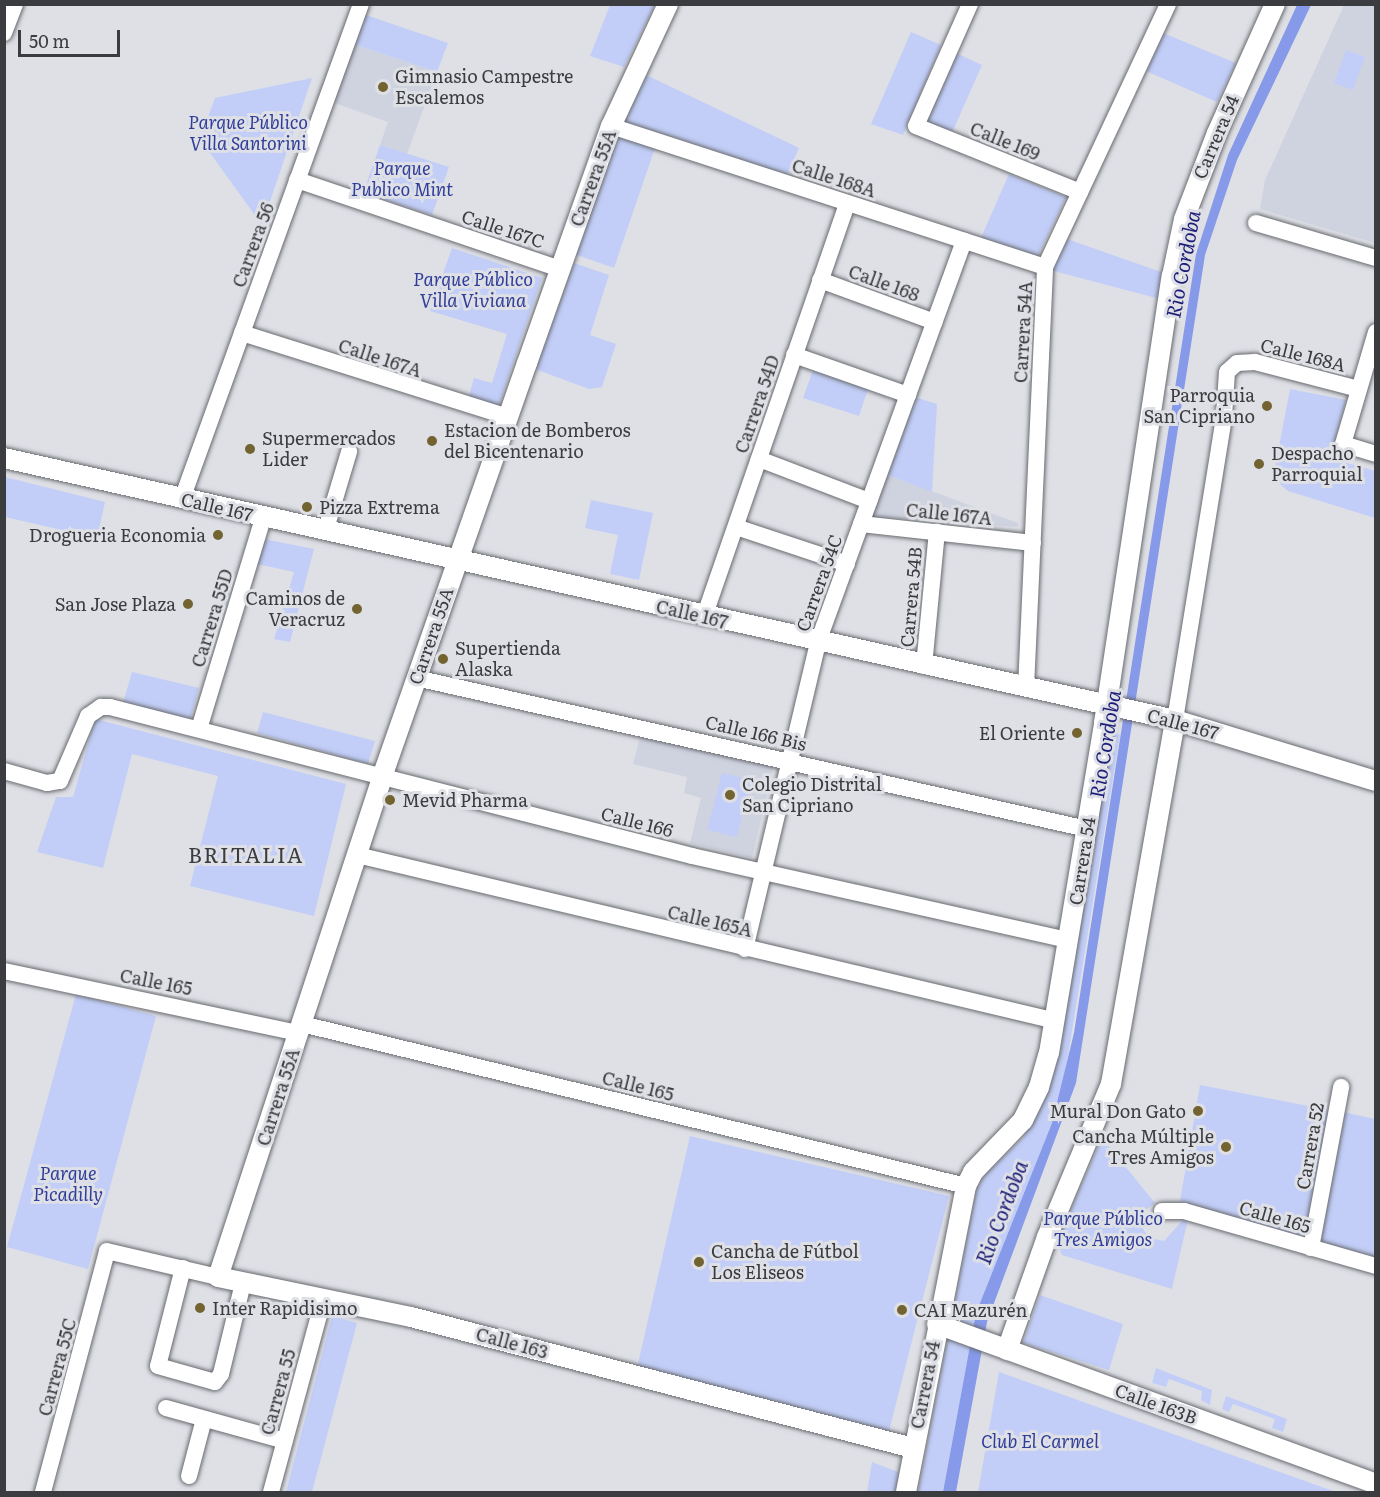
<!DOCTYPE html>
<meta charset="utf-8">
<style>
body{margin:0}
#map{position:relative;width:1380px;height:1497px;overflow:hidden;background:#dee0e6;font-family:Literata,serif}
div>[style]{position:absolute}
[style*='--x']{left:calc(var(--x)*1px);top:calc(var(--y)*1px);width:calc(var(--w)*1px);rotate:calc(var(--a)*1deg)}
.built>*{inset:0;background:#cfd3e0}
.green>*{inset:0;background:#c2cef7}
.water>*{inset:0;background:#869ae9}
.roads{filter:drop-shadow(0 0 2px #686a6f) drop-shadow(0 0 2px #686a6f)}
.minor>*{height:16px;margin:-8px;padding:0 8px;transform-origin:8px;border-radius:8px;background:#fff}
.tertiary>*{height:20px;margin:-10px;padding:0 10px;transform-origin:10px;border-radius:10px;background:#fff}
.dots>*{width:16px;height:16px;translate:-50% -50%;box-sizing:border-box;border:3px solid #dee0e6;border-radius:50%}
span{translate:-50% -50%;white-space:nowrap;text-align:center;line-height:1.15;-webkit-text-stroke:6px #dee0e6;paint-order:stroke}
.poi-label{font-size:18px;color:#3b3c3f}
.left{translate:0 -50%;text-align:left}
.right{translate:-100% -50%;text-align:right}
.park-label{font-size:18px;color:#313e99;font-style:italic}
.street-label{font-size:18px;color:#3b3c3f}
.water-label{font-size:20px;color:#1b1d77;font-style:italic}
.quarter-label{font-size:21px;color:#3b3c3f;letter-spacing:1.5px}
.frame{position:absolute;inset:0;border:6px solid #3b3c3f;pointer-events:none}
.scale{position:absolute;left:18px;top:30px;width:102px;height:27px;box-sizing:border-box;border:3px solid #3b3c3f;border-top:0;padding-left:8px;font-size:18px;line-height:21px;white-space:nowrap;color:#3b3c3f;-webkit-text-stroke:4px #dee0e6;paint-order:stroke}
</style>
<div id="map">
<div class="built">
<div style="clip-path:polygon(1344px 5px,1375px 5px,1375px 243px,1260px 209px,1265px 180px)"></div>
<div style="clip-path:polygon(353px 44px,437px 72px,407px 154px,380px 145px,388px 122px,329px 101px)"></div>
<div style="clip-path:polygon(885px 474px,1018px 523px,1018px 527px,874px 517px,871px 514px)"></div>
<div style="clip-path:polygon(641px 733px,774px 765px,752px 858px,690px 843px,701px 798px,684px 793px,687px 777px,633px 764px)"></div>
</div>
<div class="green">
<div style="clip-path:polygon(610px 5px,655px 5px,624px 67px,590px 56px)"></div>
<div style="clip-path:polygon(363px 14px,448px 43px,437px 72px,353px 44px)"></div>
<div style="clip-path:polygon(911px 32px,941px 45px,903px 135px,871px 124px)"></div>
<div style="clip-path:polygon(1163px 33px,1236px 63px,1217px 102px,1146px 71px)"></div>
<div style="clip-path:polygon(1346px 50px,1365px 57px,1353px 90px,1334px 83px)"></div>
<div style="clip-path:polygon(956px 53px,982px 65px,951px 135px,925px 123px)"></div>
<div style="clip-path:polygon(642px 73px,799px 148px,785px 179px,618px 125px)"></div>
<div style="clip-path:polygon(312px 78px,262px 225px,200px 139px,215px 98px)"></div>
<div style="clip-path:polygon(615px 136px,655px 148px,614px 268px,574px 254px)"></div>
<div style="clip-path:polygon(380px 145px,449px 167px,432px 215px,363px 193px)"></div>
<div style="clip-path:polygon(1009px 174px,1066px 197px,1037px 258px,980px 240px)"></div>
<div style="clip-path:polygon(1067px 239px,1164px 273px,1160px 299px,1050px 270px)"></div>
<div style="clip-path:polygon(452px 248px,542px 278px,498px 408px,468px 399px,474px 378px,492px 383px,507px 334px,430px 311px)"></div>
<div style="clip-path:polygon(574px 263px,609px 275px,590px 335px,616px 344px,602px 387px,589px 389px,535px 369px)"></div>
<div style="clip-path:polygon(813px 370px,868px 389px,859px 416px,803px 398px)"></div>
<div style="clip-path:polygon(1290px 389px,1346px 400px,1330px 458px,1375px 471px,1375px 518px,1288px 491px,1273px 478px)"></div>
<div style="clip-path:polygon(914px 397px,937px 404px,932px 492px,885px 474px)"></div>
<div style="clip-path:polygon(5px 477px,105px 502px,97px 538px,5px 517px)"></div>
<div style="clip-path:polygon(591px 500px,653px 513px,639px 580px,610px 574px,618px 535px,585px 528px)"></div>
<div style="clip-path:polygon(264px 539px,314px 549px,290px 642px,274px 639px,294px 572px,257px 564px)"></div>
<div style="clip-path:polygon(132px 672px,199px 688px,190px 720px,123px 703px)"></div>
<div style="clip-path:polygon(263px 712px,375px 741px,368px 764px,257px 733px)"></div>
<div style="clip-path:polygon(95px 719px,346px 784px,314px 916px,190px 886px,218px 776px,132px 754px,103px 868px,37px 852px,56px 797px,73px 797px)"></div>
<div style="clip-path:polygon(1112px 731px,1120px 735px,1064px 1080px,1052px 1123px,976px 1313px,943px 1492px,918px 1492px,976px 1191px,984px 1175px,1023px 1138px,1053px 1074px)"></div>
<div style="clip-path:polygon(722px 773px,751px 780px,737px 837px,707px 830px)"></div>
<div style="clip-path:polygon(76px 994px,156px 1016px,88px 1269px,7px 1247px)"></div>
<div style="clip-path:polygon(1200px 1085px,1329px 1110px,1306px 1240px,1180px 1201px)"></div>
<div style="clip-path:polygon(1343px 1112px,1375px 1119px,1375px 1260px,1318px 1243px)"></div>
<div style="clip-path:polygon(690px 1136px,949px 1196px,888px 1435px,637px 1368px)"></div>
<div style="clip-path:polygon(1102px 1138px,1155px 1203px,1143px 1212px,1140px 1224px,1149px 1238px,1164px 1241px,1182px 1221px,1188px 1219px,1172px 1289px,1062px 1255px,1060px 1250px,1058px 1239px)"></div>
<div style="clip-path:polygon(1040px 1295px,1123px 1324px,1109px 1370px,1023px 1343px)"></div>
<div style="clip-path:polygon(332px 1316px,357px 1323px,312px 1492px,286px 1492px)"></div>
<div style="clip-path:polygon(1156px 1368px,1212px 1390px,1210px 1405px,1201px 1400px,1202px 1391px,1169px 1379px,1166px 1387px,1152px 1383px)"></div>
<div style="clip-path:polygon(999px 1372px,1336px 1492px,978px 1492px)"></div>
<div style="clip-path:polygon(1226px 1396px,1287px 1419px,1283px 1432px,1272px 1428px,1275px 1419px,1233px 1404px,1229px 1412px,1222px 1409px)"></div>
<div style="clip-path:polygon(872px 1462px,903px 1474px,900px 1492px,867px 1492px)"></div>
</div>
<div class="water">
<div style="clip-path:polygon(1297px 5px,1311px 5px,1237px 160px,1205px 255px,1076px 1083px,987px 1322px,956px 1492px,943px 1492px,976px 1313px,1052px 1123px,1074px 1033px,1196px 254px,1228px 155px)"></div>
</div>
<div class="roads">
<div class="minor">
<div style="--x:970;--y:4;--w:133;--a:113.9"></div>
<div style="--x:916;--y:126;--w:177;--a:21.9"></div>
<div style="--x:4;--y:33;--w:31;--a:-69"></div>
<div style="--x:611;--y:126;--w:456;--a:18"></div>
<div style="--x:297;--y:180;--w:278;--a:18.7"></div>
<div style="--x:1256;--y:223;--w:125;--a:16.3"></div>
<div style="--x:820;--y:280;--w:122;--a:20.1"></div>
<div style="--x:1376;--y:332;--w:117;--a:106.4"></div>
<div style="--x:1343;--y:444;--w:34;--a:17"></div>
<div style="--x:242;--y:333;--w:279;--a:17.5"></div>
<div style="--x:794;--y:355;--w:121;--a:19.3"></div>
<div style="--x:759;--y:459;--w:118;--a:20.9"></div>
<div style="--x:182;--y:499;--w:526;--a:-70.12"></div>
<div style="--x:861;--y:524;--w:173;--a:6.3"></div>
<div style="--x:736;--y:527;--w:117;--a:18.4"></div>
<div style="--x:325;--y:532;--w:84;--a:-73.3"></div>
<div style="--x:704;--y:617;--w:438;--a:-70.9"></div>
<div style="--x:924;--y:666;--w:135;--a:-84.5"></div>
<div style="--x:416;--y:678;--w:688;--a:12.68"></div>
<div style="--x:1026;--y:688;--w:421;--a:-87.4"></div>
<div style="--x:1045;--y:267;--w:290;--a:-64.9"></div>
<div style="--x:1175;--y:720;--w:308;--a:-80.8"></div>
<div style="--x:1224;--y:416;--w:44;--a:-86.1"></div>
<div style="--x:1227;--y:372;--w:13;--a:-42"></div>
<div style="--x:1237;--y:363;--w:18;--a:-3"></div>
<div style="--x:1255;--y:362;--w:107;--a:14.6"></div>
<div style="--x:199;--y:729;--w:220;--a:-73.1"></div>
<div style="--x:4;--y:771;--w:45;--a:15.6"></div>
<div style="--x:47;--y:783;--w:13;--a:-9"></div>
<div style="--x:60;--y:781;--w:71;--a:-66.7"></div>
<div style="--x:88;--y:716;--w:16;--a:-35"></div>
<div style="--x:101;--y:707;--w:9;--a:0"></div>
<div style="--x:110;--y:707;--w:601;--a:14.36"></div>
<div style="--x:692;--y:856;--w:386;--a:12.6"></div>
<div style="--x:357;--y:855;--w:718;--a:13.36"></div>
<div style="--x:745;--y:949;--w:316;--a:-76.6"></div>
<div style="--x:818;--y:642;--w:427;--a:-70"></div>
<div style="--x:4;--y:971;--w:301;--a:11.9"></div>
<div style="--x:302;--y:1024;--w:683;--a:13.71"></div>
<div style="--x:1162;--y:1211;--w:22;--a:0"></div>
<div style="--x:1184;--y:1211;--w:200;--a:16"></div>
<div style="--x:1311;--y:1248;--w:164;--a:-79.4"></div>
<div style="--x:183;--y:1268;--w:101;--a:104.3"></div>
<div style="--x:158;--y:1366;--w:59;--a:15.7"></div>
<div style="--x:215;--y:1382;--w:10;--a:-53"></div>
<div style="--x:221;--y:1374;--w:94;--a:-76.4"></div>
<div style="--x:166;--y:1408;--w:123;--a:15.5"></div>
<div style="--x:189;--y:1476;--w:59;--a:-75.3"></div>
<div style="--x:43;--y:1492;--w:249;--a:-75.1"></div>
<div style="--x:107;--y:1251;--w:114;--a:13.2"></div>
<div style="--x:271;--y:1492;--w:198;--a:-74.8"></div>
</div>
<div class="tertiary">
<div style="--x:668;--y:4;--w:135;--a:115"></div>
<div style="--x:611;--y:126;--w:251;--a:109.5"></div>
<div style="--x:527;--y:363;--w:440;--a:109.3"></div>
<div style="--x:382;--y:778;--w:525;--a:108.19"></div>
<div style="--x:218;--y:1277;--w:197;--a:11.7"></div>
<div style="--x:411;--y:1317;--w:519;--a:14.63"></div>
<div style="--x:4;--y:458;--w:1200;--a:12.61"></div>
<div style="--x:1175;--y:720;--w:210;--a:16.9"></div>
<div style="--x:937;--y:1324;--w:467;--a:20"></div>
<div style="--x:1007;--y:1350;--w:120;--a:-70.5"></div>
<div style="--x:1047;--y:1237;--w:166;--a:-67.3"></div>
<div style="--x:1111;--y:1084;--w:370;--a:-80"></div>
<div style="--x:906;--y:1492;--w:312;--a:-78.9"></div>
<div style="--x:966;--y:1186;--w:16;--a:-63"></div>
<div style="--x:973;--y:1172;--w:72;--a:-46.1"></div>
<div style="--x:1023;--y:1120;--w:37;--a:-64"></div>
<div style="--x:1039;--y:1087;--w:35;--a:-74"></div>
<div style="--x:1049;--y:1053;--w:335;--a:-80.5"></div>
<div style="--x:1104;--y:723;--w:452;--a:-81.4"></div>
<div style="--x:1172;--y:276;--w:58;--a:-78.1"></div>
<div style="--x:1184;--y:219;--w:92;--a:-69"></div>
<div style="--x:1217;--y:133;--w:141;--a:-65.8"></div>
</div>
</div>
<div class="dots">
<div style="left:383px;top:87px;background:#736331"></div>
<div style="left:1267px;top:406px;background:#736331"></div>
<div style="left:432px;top:441px;background:#736331"></div>
<div style="left:250px;top:449px;background:#736331"></div>
<div style="left:1259px;top:464px;background:#736331"></div>
<div style="left:307px;top:507px;background:#736331"></div>
<div style="left:218px;top:535px;background:#736331"></div>
<div style="left:188px;top:604px;background:#736331"></div>
<div style="left:357px;top:609px;background:#736331"></div>
<div style="left:443px;top:659px;background:#736331"></div>
<div style="left:1077px;top:733px;background:#736331"></div>
<div style="left:730px;top:795px;background:#736331"></div>
<div style="left:390px;top:800px;background:#736331"></div>
<div style="left:1198px;top:1111px;background:#736331"></div>
<div style="left:1226px;top:1147px;background:#736331"></div>
<div style="left:699px;top:1262px;background:#736331"></div>
<div style="left:200px;top:1308px;background:#736331"></div>
<div style="left:902px;top:1310px;background:#736331"></div>
</div>
<div class="poi-label">
<span class="left" style="left:395px;top:87px">Gimnasio Campestre<br>Escalemos</span>
<span class="right" style="left:1255px;top:406px">Parroquia<br>San Cipriano</span>
<span class="left" style="left:444px;top:441px">Estacion de Bomberos<br>del Bicentenario</span>
<span class="left" style="left:262px;top:449px">Supermercados<br>Lider</span>
<span class="left" style="left:1271px;top:464px">Despacho<br>Parroquial</span>
<span class="left" style="left:319px;top:507px">Pizza Extrema</span>
<span class="right" style="left:206px;top:535px">Drogueria Economia</span>
<span class="right" style="left:345px;top:609px">Caminos de<br>Veracruz</span>
<span class="right" style="left:176px;top:604px">San Jose Plaza</span>
<span class="left" style="left:455px;top:659px">Supertienda<br>Alaska</span>
<span class="right" style="left:1065px;top:733px">El Oriente</span>
<span class="left" style="left:742px;top:795px">Colegio Distrital<br>San Cipriano</span>
<span class="left" style="left:402px;top:800px">Mevid Pharma</span>
<span class="right" style="left:1186px;top:1111px">Mural Don Gato</span>
<span class="right" style="left:1214px;top:1147px">Cancha Múltiple<br>Tres Amigos</span>
<span class="left" style="left:711px;top:1262px">Cancha de Fútbol<br>Los Eliseos</span>
<span class="left" style="left:212px;top:1308px">Inter Rapidisimo</span>
<span class="left" style="left:914px;top:1310px">CAI Mazurén</span>
</div>
<div class="park-label">
<span style="left:248px;top:133px">Parque Público<br>Villa Santorini</span>
<span style="left:402px;top:179px">Parque<br>Publico Mint</span>
<span style="left:473px;top:290px">Parque Público<br>Villa Viviana</span>
<span style="left:68px;top:1184px">Parque<br>Picadilly</span>
<span style="left:1103px;top:1229px">Parque Público<br>Tres Amigos</span>
<span style="left:1040px;top:1441px">Club El Carmel</span>
</div>
<div class="street-label">
<span style="left:1216px;top:137px;rotate:-67deg">Carrera 54</span>
<span style="left:1005px;top:141px;rotate:22deg">Calle 169</span>
<span style="left:593px;top:178px;rotate:-70deg">Carrera 55A</span>
<span style="left:834px;top:178px;rotate:18deg">Calle 168A</span>
<span style="left:503px;top:229px;rotate:18deg">Calle 167C</span>
<span style="left:253px;top:245px;rotate:-70deg">Carrera 56</span>
<span style="left:884px;top:283px;rotate:20deg">Calle 168</span>
<span style="left:1023px;top:332px;rotate:-87deg">Carrera 54A</span>
<span style="left:1303px;top:355px;rotate:14deg">Calle 168A</span>
<span style="left:380px;top:358px;rotate:18deg">Calle 167A</span>
<span style="left:757px;top:404px;rotate:-71deg">Carrera 54D</span>
<span style="left:217px;top:507px;rotate:13deg">Calle 167</span>
<span style="left:949px;top:514px;rotate:6deg">Calle 167A</span>
<span style="left:819px;top:583px;rotate:-70deg">Carrera 54C</span>
<span style="left:911px;top:597px;rotate:-85deg">Carrera 54B</span>
<span style="left:692px;top:614px;rotate:13deg">Calle 167</span>
<span style="left:212px;top:618px;rotate:-73deg">Carrera 55D</span>
<span style="left:431px;top:636px;rotate:-71deg">Carrera 55A</span>
<span style="left:1183px;top:724px;rotate:15deg">Calle 167</span>
<span style="left:756px;top:733px;rotate:13deg">Calle 166 Bis</span>
<span style="left:637px;top:822px;rotate:14deg">Calle 166</span>
<span style="left:1082px;top:861px;rotate:-81deg">Carrera 54</span>
<span style="left:710px;top:921px;rotate:13deg">Calle 165A</span>
<span style="left:156px;top:982px;rotate:11deg">Calle 165</span>
<span style="left:638px;top:1086px;rotate:14deg">Calle 165</span>
<span style="left:278px;top:1097px;rotate:-72deg">Carrera 55A</span>
<span style="left:1310px;top:1146px;rotate:-80deg">Carrera 52</span>
<span style="left:1275px;top:1217px;rotate:16deg">Calle 165</span>
<span style="left:512px;top:1343px;rotate:15deg">Calle 163</span>
<span style="left:57px;top:1367px;rotate:-75deg">Carrera 55C</span>
<span style="left:925px;top:1385px;rotate:-79deg">Carrera 54</span>
<span style="left:278px;top:1392px;rotate:-75deg">Carrera 55</span>
<span style="left:1156px;top:1404px;rotate:20deg">Calle 163B</span>
</div>
<div class="water-label">
<span style="left:1182px;top:264px;rotate:-79deg">Rio Cordoba</span>
<span style="left:1104px;top:744px;rotate:-81deg">Rio Cordoba</span>
<span style="left:1001px;top:1212px;rotate:-69deg">Rio Cordoba</span>
</div>
<div class="quarter-label">
<span style="left:246px;top:854px">BRITALIA</span>
</div>
<div class="frame"></div>
<div class="scale">50 m</div>
</div>
